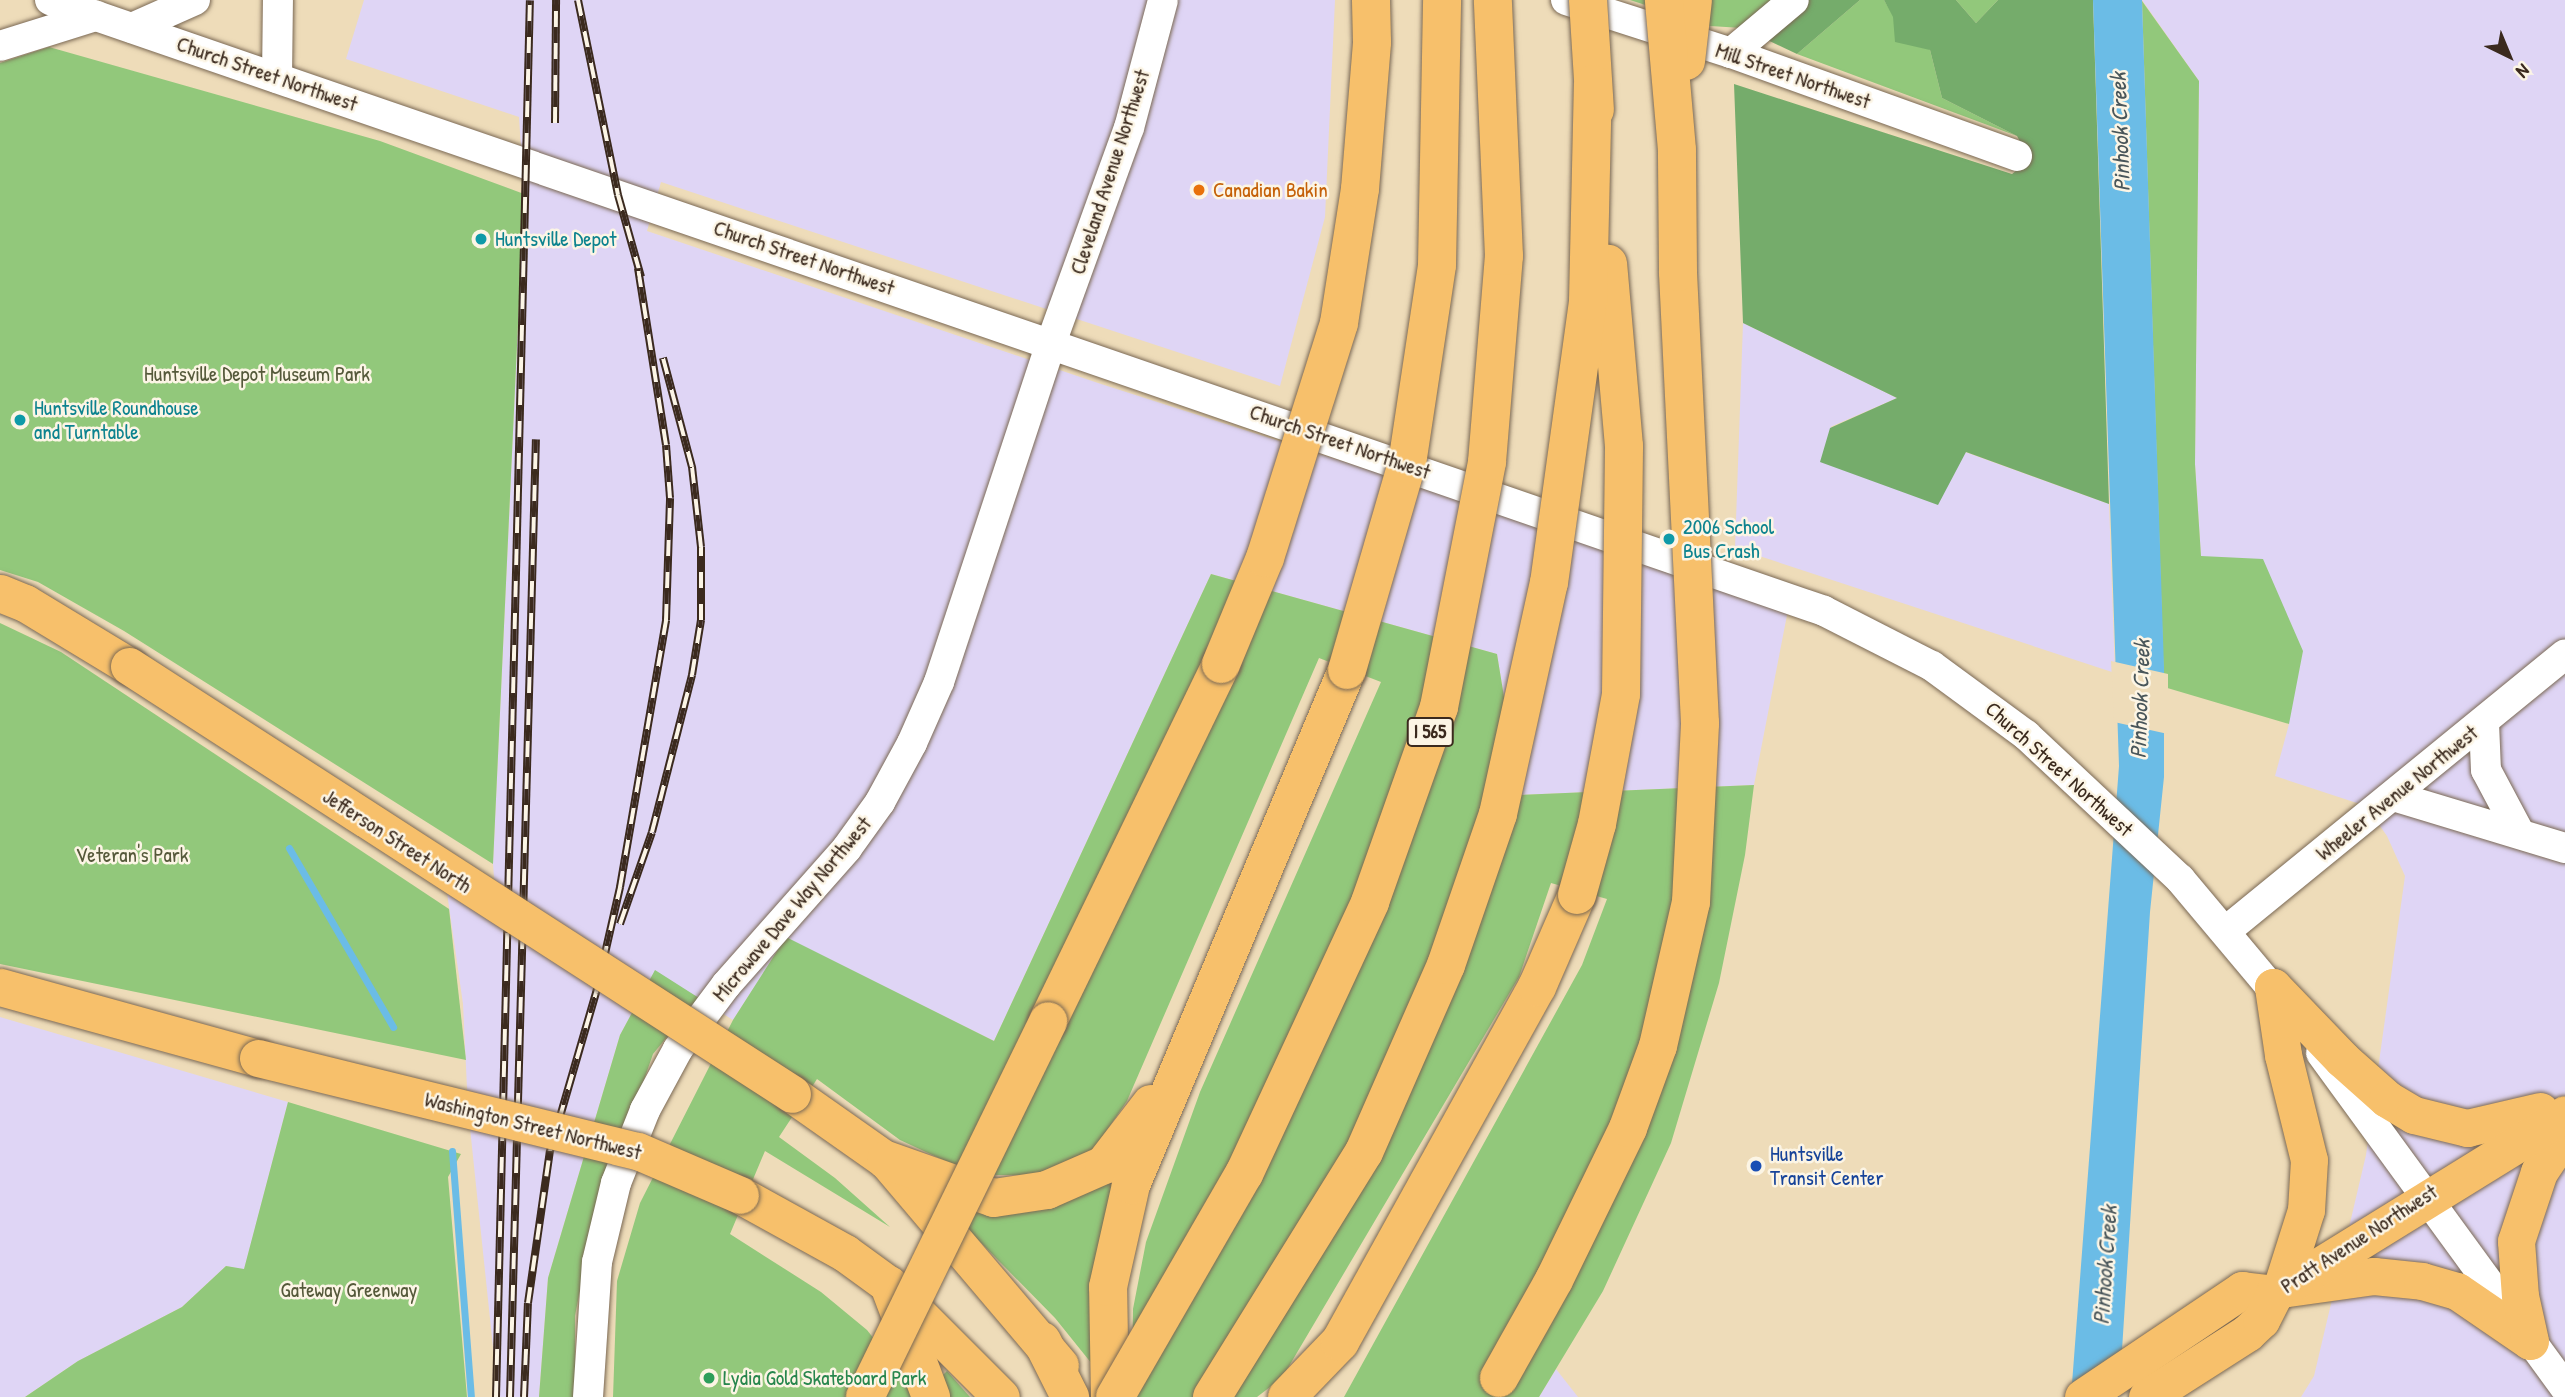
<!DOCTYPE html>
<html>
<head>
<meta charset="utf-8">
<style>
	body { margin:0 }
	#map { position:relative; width:2565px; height:1397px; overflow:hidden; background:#eedcb9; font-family:"Patrick Hand",sans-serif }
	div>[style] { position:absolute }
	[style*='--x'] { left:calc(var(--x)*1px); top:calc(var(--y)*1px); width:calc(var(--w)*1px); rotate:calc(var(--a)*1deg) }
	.built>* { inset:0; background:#dfd5f5 }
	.green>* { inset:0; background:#92c87b }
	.forest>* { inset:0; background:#75ac6b }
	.water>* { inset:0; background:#6bbce6 }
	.pier>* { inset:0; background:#eedcb9 }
	.stream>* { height:7px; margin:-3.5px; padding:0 3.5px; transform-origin:3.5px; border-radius:3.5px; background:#6bbce6 }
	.roads { filter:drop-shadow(0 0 2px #7a6854) drop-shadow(0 0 2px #7a6854) }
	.minor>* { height:30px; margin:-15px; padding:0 15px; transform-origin:15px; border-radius:15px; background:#fff }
	.major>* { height:37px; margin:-18.5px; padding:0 18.5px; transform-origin:18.5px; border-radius:18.5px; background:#f7c06b }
	.highway>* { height:38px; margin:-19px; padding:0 19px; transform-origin:19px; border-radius:19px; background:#f7c06b }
	.rail>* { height:8px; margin-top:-4px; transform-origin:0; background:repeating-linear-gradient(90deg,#fcf5e5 0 16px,#3b2a1e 0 32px); box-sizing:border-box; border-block:2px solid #3b2a1e }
	.bridges { filter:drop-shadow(0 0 2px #7a6854) drop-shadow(0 0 2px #7a6854) }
	.major-bridge>* { height:37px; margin:-18.5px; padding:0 18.5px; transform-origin:18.5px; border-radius:18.5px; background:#f7c06b }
	.highway-bridge>* { height:38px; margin:-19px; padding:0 19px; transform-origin:19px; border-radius:19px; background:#f7c06b }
	.dots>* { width:19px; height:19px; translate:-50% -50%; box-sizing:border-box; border:4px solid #fcf5e5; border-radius:50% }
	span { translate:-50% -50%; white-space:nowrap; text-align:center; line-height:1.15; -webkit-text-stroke:5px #fcf5e5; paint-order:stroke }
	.shield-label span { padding:2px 5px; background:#fcf5e5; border:2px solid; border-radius:5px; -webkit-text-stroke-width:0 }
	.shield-label { font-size:19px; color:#3b2a1e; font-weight:700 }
	.street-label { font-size:21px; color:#3b2a1e }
	.food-label { font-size:21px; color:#c56008 }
	.left { translate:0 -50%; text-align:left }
	.culture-label { font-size:21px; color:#0d838f }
	.park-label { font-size:21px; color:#55593a }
	.transit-label { font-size:21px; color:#164399 }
	.leisure-label { font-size:21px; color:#27864d }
	.water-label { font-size:23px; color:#49565a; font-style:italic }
	.north { position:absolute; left:2474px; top:21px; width:70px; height:70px; -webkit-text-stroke:5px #fcf5e5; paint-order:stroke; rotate:137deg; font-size:19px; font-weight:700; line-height:28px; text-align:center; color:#3b2a1e }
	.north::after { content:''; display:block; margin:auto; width:24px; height:32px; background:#3b2a1e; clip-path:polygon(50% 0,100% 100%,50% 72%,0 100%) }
</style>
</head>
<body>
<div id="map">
	<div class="built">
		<div style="clip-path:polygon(364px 0,1335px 0,1325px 217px,1280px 386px,661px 182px,647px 231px,1098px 383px,1747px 591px,1788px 610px,1754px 785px,1520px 795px,1497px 654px,1211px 574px,994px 1041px,786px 938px,733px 1020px,655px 971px,620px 1035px,548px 1278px,539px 1397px,492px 1397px,496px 1376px,468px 1109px,463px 1004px,444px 872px,496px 905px,493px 864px,524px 195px,519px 117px,346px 59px)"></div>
		<div style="clip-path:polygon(2565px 0,2565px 1397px,2301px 1397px,2314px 1376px,2366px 1155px,2405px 876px,2387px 836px,2366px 806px,2275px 776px,2289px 724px,2201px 556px,2195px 464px,2199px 81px,2142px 0)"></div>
		<div style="clip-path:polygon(1743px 323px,1897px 398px,1830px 427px,1965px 452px,2109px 504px,2115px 673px,1735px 548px)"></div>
		<div style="clip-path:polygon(0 1017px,288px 1102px,244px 1270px,226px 1266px,182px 1307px,78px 1361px,25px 1397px,0 1397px)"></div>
		<div style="clip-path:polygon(1556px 1369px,1578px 1397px,1539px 1397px)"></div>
	</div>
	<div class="green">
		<div style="clip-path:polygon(1630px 0,1775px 0,1742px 28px,1710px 26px)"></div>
		<div style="clip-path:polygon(1860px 0,1884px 0,1894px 17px,1930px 50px,1942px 98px,2017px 136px,1797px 54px)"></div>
		<div style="clip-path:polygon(1956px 0,1998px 0,1976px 23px)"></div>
		<div style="clip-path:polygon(2142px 1px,2199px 81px,2195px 464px,2201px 556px,2263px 559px,2303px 651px,2289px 724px,2164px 687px)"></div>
		<div style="clip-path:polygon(49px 47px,380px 141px,524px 194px,493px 864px,124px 631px,38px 582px,0 570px,0 63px)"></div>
		<div style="clip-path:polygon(1211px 574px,1497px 654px,1520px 795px,1754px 785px,1745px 855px,1719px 983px,1671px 1143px,1603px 1291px,1539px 1397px,1344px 1397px,1582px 965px,1607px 899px,1551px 883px,1519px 977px,1282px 1378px,1257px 1397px,1132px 1397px,1133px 1309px,1146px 1242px,1200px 1092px,1381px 682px,1319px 658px,1127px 1101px,1094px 1149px,1044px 1175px,995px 1175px,954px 1165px,900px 1140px,817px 1079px,779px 1137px,835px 1178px,890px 1227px,765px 1151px,730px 1234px,821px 1292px,867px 1330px,907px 1381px,911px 1397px,613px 1397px,617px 1281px,640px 1203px,733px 1020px,786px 937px,994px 1041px)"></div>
		<div style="clip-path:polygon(0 623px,61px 652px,449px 909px,466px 1060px,0 964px)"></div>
		<div style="clip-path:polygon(655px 970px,699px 998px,653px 1054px,591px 1232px,575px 1316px,575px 1397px,539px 1397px,548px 1278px,620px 1035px)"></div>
		<div style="clip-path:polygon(288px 1102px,461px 1154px,448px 1177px,467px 1397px,25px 1397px,78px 1361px,182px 1307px,226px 1266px,244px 1269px)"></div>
		<div style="clip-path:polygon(1118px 1178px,1092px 1364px,1055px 1318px,935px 1196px)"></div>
		<div style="clip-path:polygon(947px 1371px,970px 1397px,947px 1397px,941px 1377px)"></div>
	</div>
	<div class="forest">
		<div style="clip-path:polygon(1775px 0,1860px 0,1797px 54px,1742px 28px)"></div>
		<div style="clip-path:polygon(1884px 0,1956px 0,1976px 23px,1998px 0,2093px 0,2109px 504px,1966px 452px,1938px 505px,1820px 462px,1830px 428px,1897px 398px,1743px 323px,1734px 84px,2012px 174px,2030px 160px,2017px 136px,1942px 98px,1930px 50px,1895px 42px,1893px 17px)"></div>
	</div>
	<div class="water">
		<div style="clip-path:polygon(2093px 0,2142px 0,2164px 668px,2164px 777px,2150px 912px,2119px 1397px,2071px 1397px,2119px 766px)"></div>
	</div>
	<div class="pier">
		<div style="clip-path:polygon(2111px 661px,2168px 674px,2168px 734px,2114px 722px)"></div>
	</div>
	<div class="stream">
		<div style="--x:289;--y:848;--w:207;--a:59.8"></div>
		<div style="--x:452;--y:1151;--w:247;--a:85.6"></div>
	</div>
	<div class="roads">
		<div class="minor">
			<div style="--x:50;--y:0;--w:1876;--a:19"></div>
			<div style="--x:1824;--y:611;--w:121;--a:27"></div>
			<div style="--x:1932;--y:666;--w:117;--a:36.3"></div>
			<div style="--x:2026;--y:735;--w:211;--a:43.1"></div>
			<div style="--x:2180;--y:879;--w:163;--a:50"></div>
			<div style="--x:1566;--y:0;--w:173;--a:17.8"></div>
			<div style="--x:1731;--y:53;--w:304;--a:19.8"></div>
			<div style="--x:132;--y:28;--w:69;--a:-24"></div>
			<div style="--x:0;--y:46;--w:101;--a:-17.4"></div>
			<div style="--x:1731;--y:53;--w:82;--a:-40.1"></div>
			<div style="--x:277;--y:78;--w:78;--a:-89.3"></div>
			<div style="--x:2484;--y:723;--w:47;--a:87.6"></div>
			<div style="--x:2486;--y:770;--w:72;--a:62"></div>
			<div style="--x:2393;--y:796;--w:180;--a:16.8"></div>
			<div style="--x:2227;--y:930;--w:436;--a:-39.2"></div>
			<div style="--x:2321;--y:1053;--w:414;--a:53.9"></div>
			<div style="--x:588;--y:1397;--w:135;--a:-86.2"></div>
			<div style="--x:597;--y:1262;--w:81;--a:-76.5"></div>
			<div style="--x:616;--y:1183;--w:79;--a:-68.3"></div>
			<div style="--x:645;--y:1110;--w:69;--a:-61.6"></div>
			<div style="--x:678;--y:1049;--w:80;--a:-53.1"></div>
			<div style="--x:726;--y:985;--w:183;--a:-48.5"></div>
			<div style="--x:847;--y:848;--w:57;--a:-54.3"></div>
			<div style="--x:880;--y:802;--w:67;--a:-61.5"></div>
			<div style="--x:912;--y:743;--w:67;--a:-66.1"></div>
			<div style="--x:939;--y:682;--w:357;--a:-71.7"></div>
			<div style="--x:1051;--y:343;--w:229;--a:-70.1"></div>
			<div style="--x:1129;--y:128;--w:132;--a:-75.1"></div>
		</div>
		<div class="major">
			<div style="--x:0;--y:593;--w:27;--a:22"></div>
			<div style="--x:25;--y:603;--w:122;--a:31.2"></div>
			<div style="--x:0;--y:987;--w:268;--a:15.4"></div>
			<div style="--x:2273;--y:987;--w:69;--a:81.6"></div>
			<div style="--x:2283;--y:1055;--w:108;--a:76.1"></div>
			<div style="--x:2309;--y:1160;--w:50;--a:93.4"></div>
			<div style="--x:2306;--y:1210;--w:83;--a:107.6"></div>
			<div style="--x:2281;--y:1289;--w:94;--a:-8"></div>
			<div style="--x:2374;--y:1276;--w:48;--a:5.9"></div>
			<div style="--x:2422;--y:1281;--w:36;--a:16"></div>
			<div style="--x:2457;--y:1291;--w:88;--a:34.4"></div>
			<div style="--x:2273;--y:987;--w:100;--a:46.2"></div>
			<div style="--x:2342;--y:1059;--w:60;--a:41.6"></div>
			<div style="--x:2387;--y:1099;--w:31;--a:31"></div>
			<div style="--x:2414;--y:1115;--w:55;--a:13.8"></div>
			<div style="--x:2467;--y:1128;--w:75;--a:-13.1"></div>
			<div style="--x:792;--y:1094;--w:115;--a:35.1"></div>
			<div style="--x:886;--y:1160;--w:269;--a:49.7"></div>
			<div style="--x:740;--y:1195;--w:120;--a:28.9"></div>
			<div style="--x:845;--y:1253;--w:54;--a:36"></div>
			<div style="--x:889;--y:1285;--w:158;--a:45"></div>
			<div style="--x:2530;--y:1341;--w:46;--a:-102.5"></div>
			<div style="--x:2520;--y:1296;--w:55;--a:-94.2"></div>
			<div style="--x:2516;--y:1241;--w:73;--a:-71.6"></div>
			<div style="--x:2539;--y:1172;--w:47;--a:-56.3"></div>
			<div style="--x:2083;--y:1397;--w:192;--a:-33.9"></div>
			<div style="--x:2242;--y:1290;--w:32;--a:7"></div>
			<div style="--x:2274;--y:1294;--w:342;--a:-31.7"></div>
			<div style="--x:2147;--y:1397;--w:119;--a:-32.6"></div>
			<div style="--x:2247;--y:1333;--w:19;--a:-43"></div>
			<div style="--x:2261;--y:1320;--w:29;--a:-63"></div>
		</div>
		<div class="highway">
			<div style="--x:1048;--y:1021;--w:397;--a:-64.1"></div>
			<div style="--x:886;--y:1160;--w:114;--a:19.4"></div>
			<div style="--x:994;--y:1198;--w:54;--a:-8.6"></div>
			<div style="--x:1047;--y:1190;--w:62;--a:-23.7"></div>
			<div style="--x:1104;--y:1165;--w:77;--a:-52.4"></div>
			<div style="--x:889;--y:1285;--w:120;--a:69.4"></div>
			<div style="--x:1042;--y:1341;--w:63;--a:63.4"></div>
			<div style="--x:1110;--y:1397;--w:110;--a:-91"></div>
			<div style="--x:1108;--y:1287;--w:105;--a:-77.3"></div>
			<div style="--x:1131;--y:1185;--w:558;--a:-67.25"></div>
			<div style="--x:1287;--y:1397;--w:76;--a:-46.1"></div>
			<div style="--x:1340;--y:1342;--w:406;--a:-61"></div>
			<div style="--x:1537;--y:987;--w:100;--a:-66.5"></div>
		</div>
	</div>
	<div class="rail">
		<div style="--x:578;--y:0;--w:199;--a:78.4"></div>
		<div style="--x:618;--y:195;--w:85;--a:74.3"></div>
		<div style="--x:555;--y:123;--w:123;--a:-89.5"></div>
		<div style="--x:620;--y:924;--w:97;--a:-70.8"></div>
		<div style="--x:652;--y:832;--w:162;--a:-75.7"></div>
		<div style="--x:692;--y:675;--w:56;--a:-80.7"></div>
		<div style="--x:701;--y:620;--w:73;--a:-90"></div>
		<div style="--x:701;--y:547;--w:81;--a:-96.4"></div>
		<div style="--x:692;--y:467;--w:113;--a:-104.9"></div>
		<div style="--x:496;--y:1397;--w:1397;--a:-88.61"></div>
		<div style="--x:510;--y:1397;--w:958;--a:-88.45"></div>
		<div style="--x:524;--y:1397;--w:94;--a:-87.6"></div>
		<div style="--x:528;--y:1303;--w:154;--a:-81.8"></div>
		<div style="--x:550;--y:1151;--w:165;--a:-73.8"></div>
		<div style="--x:596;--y:993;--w:109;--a:-77.2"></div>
		<div style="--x:620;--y:887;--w:271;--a:-80.2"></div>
		<div style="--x:666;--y:620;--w:122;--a:-88.1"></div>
		<div style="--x:670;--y:498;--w:53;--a:-94.3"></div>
		<div style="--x:666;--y:445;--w:179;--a:-99"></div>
	</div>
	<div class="bridges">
		<div class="major-bridge">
			<div style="--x:129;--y:666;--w:789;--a:32.84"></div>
			<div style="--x:258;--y:1058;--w:391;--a:13.8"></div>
			<div style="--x:638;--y:1151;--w:111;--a:23.3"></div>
		</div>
		<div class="highway-bridge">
			<div style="--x:1588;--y:0;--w:110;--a:86.4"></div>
			<div style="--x:1686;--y:61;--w:61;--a:-83.5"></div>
			<div style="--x:1221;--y:664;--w:115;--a:-67.5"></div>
			<div style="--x:1265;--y:558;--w:246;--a:-72.5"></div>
			<div style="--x:1339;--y:323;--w:136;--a:-81.1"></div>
			<div style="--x:1360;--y:189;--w:147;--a:-85.3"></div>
			<div style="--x:1372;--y:42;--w:42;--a:-91.4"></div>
			<div style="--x:1347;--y:670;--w:215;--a:-73.8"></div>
			<div style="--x:1407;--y:464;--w:201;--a:-81.4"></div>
			<div style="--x:1437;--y:265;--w:265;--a:-88.9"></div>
			<div style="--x:1577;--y:895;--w:74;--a:-74.3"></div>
			<div style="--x:1597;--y:824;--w:132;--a:-79.5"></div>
			<div style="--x:1621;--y:694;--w:248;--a:-89.3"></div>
			<div style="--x:1624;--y:446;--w:183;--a:-95"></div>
			<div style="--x:1499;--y:1378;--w:112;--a:-60.7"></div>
			<div style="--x:1554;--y:1280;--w:169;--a:-64"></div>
			<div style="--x:1628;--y:1128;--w:87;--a:-69.9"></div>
			<div style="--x:1658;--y:1046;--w:148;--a:-77.1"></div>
			<div style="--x:1691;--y:902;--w:179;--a:-87.1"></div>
			<div style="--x:1700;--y:723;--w:452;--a:-92.8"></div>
			<div style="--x:1678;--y:272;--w:122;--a:-90.5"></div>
			<div style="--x:1677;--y:150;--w:151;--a:-95"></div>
			<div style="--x:865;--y:1397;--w:418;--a:-64"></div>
			<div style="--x:1115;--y:1397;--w:258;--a:-60"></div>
			<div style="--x:1244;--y:1174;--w:300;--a:-65.1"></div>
			<div style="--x:1370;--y:902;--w:207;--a:-70.5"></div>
			<div style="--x:1439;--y:707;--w:250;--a:-78.9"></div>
			<div style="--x:1487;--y:462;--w:207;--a:-85.3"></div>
			<div style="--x:1504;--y:256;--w:256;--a:-92.5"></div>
			<div style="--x:1212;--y:1397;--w:288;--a:-58.2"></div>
			<div style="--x:1364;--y:1152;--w:204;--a:-66.3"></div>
			<div style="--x:1446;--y:965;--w:160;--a:-71"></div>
			<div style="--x:1498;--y:814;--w:237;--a:-77.6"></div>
			<div style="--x:1549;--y:583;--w:285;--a:-82.1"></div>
			<div style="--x:1588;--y:301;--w:217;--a:-88.7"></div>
		</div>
	</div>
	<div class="dots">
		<div style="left:1199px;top:190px;background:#e8710a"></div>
		<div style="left:481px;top:239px;background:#0f9aa8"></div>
		<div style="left:20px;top:420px;background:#0f9aa8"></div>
		<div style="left:1669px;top:539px;background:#0f9aa8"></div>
		<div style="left:1756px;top:1166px;background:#1a4fb4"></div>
		<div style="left:709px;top:1378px;background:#2e9e5b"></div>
	</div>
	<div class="shield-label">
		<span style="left:1430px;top:732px">I 565</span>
	</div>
	<div class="street-label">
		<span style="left:267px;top:74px;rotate:19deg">Church Street Northwest</span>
		<span style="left:1793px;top:76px;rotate:19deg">Mill Street Northwest</span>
		<span style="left:1110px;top:172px;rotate:-72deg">Cleveland Avenue Northwest</span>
		<span style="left:804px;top:258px;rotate:19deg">Church Street Northwest</span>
		<span style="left:1340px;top:442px;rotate:19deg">Church Street Northwest</span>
		<span style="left:2059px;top:769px;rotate:42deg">Church Street Northwest</span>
		<span style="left:2397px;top:793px;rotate:-39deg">Wheeler Avenue Northwest</span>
		<span style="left:397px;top:841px;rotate:33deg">Jefferson Street North</span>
		<span style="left:792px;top:909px;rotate:-50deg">Microwave Dave Way Northwest</span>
		<span style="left:533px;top:1126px;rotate:14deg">Washington Street Northwest</span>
		<span style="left:2359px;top:1239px;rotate:-33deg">Pratt Avenue Northwest</span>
	</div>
	<div class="food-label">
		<span class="left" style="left:1213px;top:190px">Canadian Bakin</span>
	</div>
	<div class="culture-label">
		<span class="left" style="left:495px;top:239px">Huntsville Depot</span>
		<span class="left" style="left:34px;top:420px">Huntsville Roundhouse<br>and Turntable</span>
		<span class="left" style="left:1683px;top:539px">2006 School<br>Bus Crash</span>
	</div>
	<div class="park-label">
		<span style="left:257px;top:374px">Huntsville Depot Museum Park</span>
		<span style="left:132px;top:855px">Veteran's Park</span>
		<span style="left:349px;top:1290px">Gateway Greenway</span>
	</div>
	<div class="transit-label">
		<span class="left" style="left:1770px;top:1166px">Huntsville<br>Transit Center</span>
	</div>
	<div class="leisure-label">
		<span class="left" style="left:723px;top:1378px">Lydia Gold Skateboard Park</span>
	</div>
	<div class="water-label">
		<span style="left:2120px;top:132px;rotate:-92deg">Pinhook Creek</span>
		<span style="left:2140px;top:699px;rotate:-88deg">Pinhook Creek</span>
		<span style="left:2105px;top:1265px;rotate:-86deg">Pinhook Creek</span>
	</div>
	<div class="north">N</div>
</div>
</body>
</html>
